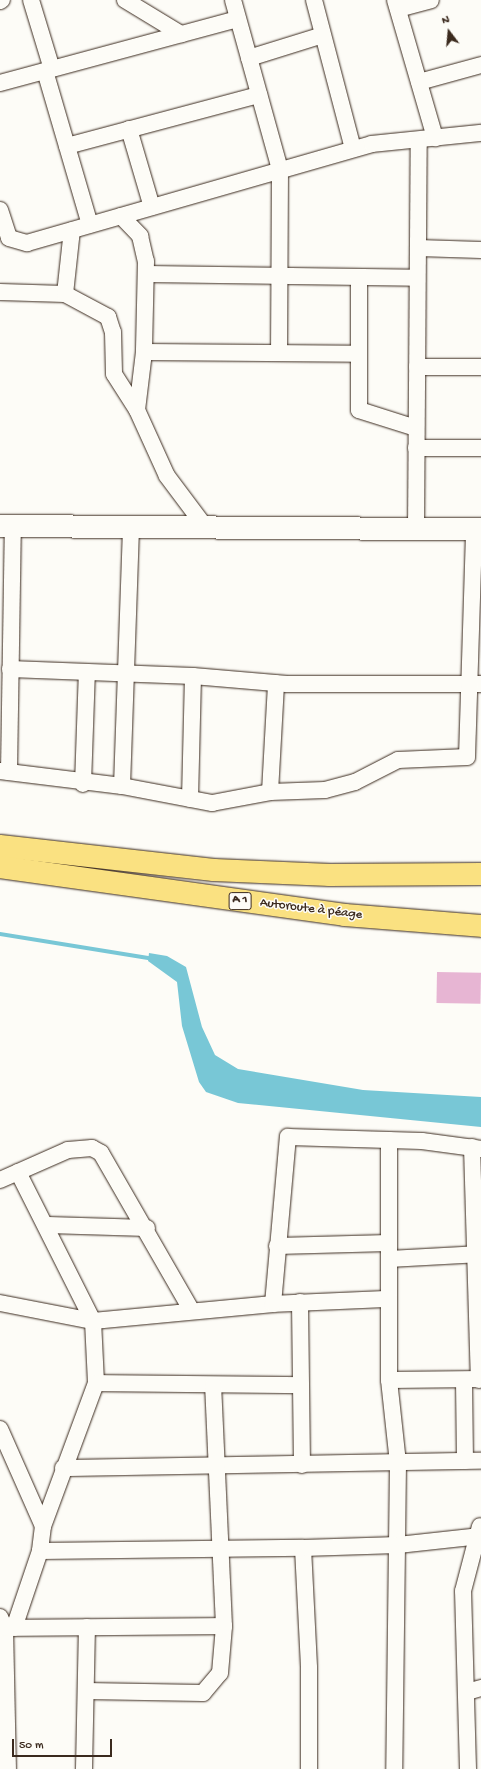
<!DOCTYPE html>
<html>
<head>
<meta charset="utf-8">
<style>
	body { margin:0 }
	#map { position:relative; width:481px; height:1769px; overflow:hidden; background:#fdfcf7; font-family:"Gochi Hand",sans-serif }
	div>[style] { position:absolute }
	[style*='--x'] { left:calc(var(--x)*1px); top:calc(var(--y)*1px); width:calc(var(--w)*1px); rotate:calc(var(--a)*1deg) }
	.water>* { inset:0; background:#78c7d6 }
	.stream>* { height:4px; margin:-2px; padding:0 2px; transform-origin:2px; border-radius:2px; background:#78c7d6 }
	.building>* { inset:0; background:#e7b5d3; transform-origin:0 0 }
	.roads { filter:drop-shadow(0 0 1px #3b2a1e) drop-shadow(0 0 1px #3b2a1e) }
	.street>* { height:16px; margin:-8px; padding:0 8px; transform-origin:8px; border-radius:8px; background:#fdfcf7 }
	.secondary>* { height:22px; margin:-11px; padding:0 11px; transform-origin:11px; border-radius:11px; background:#fdfcf7 }
	.highway>* { height:22px; margin:-11px; padding:0 11px; transform-origin:11px; border-radius:11px; background:#fae181 }
	span { translate:-50% -50%; white-space:nowrap; text-align:center; line-height:1.15; -webkit-text-stroke:3px #fdfcf7; paint-order:stroke }
	.shield-label span { padding:1px 3px; background:#fdfcf7; border:1px solid; border-radius:3px; -webkit-text-stroke-width:0 }
	.shield-label { font-size:12px; color:#3b2a1e; font-weight:700 }
	.street-label { font-size:13px; color:#3b2a1e }
	.north { position:absolute; left:429px; top:12px; width:40px; height:40px; -webkit-text-stroke:3px #fdfcf7; paint-order:stroke; rotate:344deg; font-size:11px; font-weight:700; line-height:16px; text-align:center; color:#3b2a1e }
	.north::after { content:''; display:block; margin:auto; width:14px; height:18px; background:#3b2a1e; clip-path:polygon(50% 0,100% 100%,50% 72%,0 100%) }
	.scale { position:absolute; left:12px; top:1739px; width:100px; height:18px; box-sizing:border-box; border:2px solid #3b2a1e; border-top:0; padding-left:5px; font-size:12px; line-height:14px; white-space:nowrap; color:#3b2a1e; -webkit-text-stroke:3px #fdfcf7; paint-order:stroke }
</style>
</head>
<body>
<div id="map">
	<div class="water">
		<div style="clip-path:polygon(149px 953px,167px 956px,186px 967px,202px 1027px,215px 1055px,238px 1069px,363px 1090px,481px 1097px,481px 1127px,238px 1103px,206px 1092px,199px 1082px,182px 1026px,177px 982px,148px 961px)"></div>
	</div>
	<div class="stream">
		<div style="--x:0;--y:934;--w:150;--a:9.2"></div>
	</div>
	<div class="building">
		<div style="left:437px;top:972px;width:44px;height:31px;rotate:1deg"></div>
	</div>
	<div class="roads">
		<div class="street">
			<div style="--x:31;--y:0;--w:72;--a:73.1"></div>
			<div style="--x:125;--y:0;--w:66;--a:31.3"></div>
			<div style="--x:233;--y:0;--w:175;--a:74.5"></div>
			<div style="--x:280;--y:169;--w:183;--a:90.3"></div>
			<div style="--x:314;--y:0;--w:154;--a:75.3"></div>
			<div style="--x:395;--y:0;--w:144;--a:73.8"></div>
			<div style="--x:0;--y:1;--w:2;--a:-27"></div>
			<div style="--x:398;--y:9;--w:34;--a:-15"></div>
			<div style="--x:249;--y:58;--w:77;--a:-17.3"></div>
			<div style="--x:45;--y:71;--w:160;--a:73.7"></div>
			<div style="--x:419;--y:82;--w:64;--a:-15.3"></div>
			<div style="--x:0;--y:83;--w:246;--a:-15.1"></div>
			<div style="--x:129;--y:129;--w:81;--a:73.6"></div>
			<div style="--x:67;--y:146;--w:199;--a:-14.9"></div>
			<div style="--x:0;--y:210;--w:29;--a:72"></div>
			<div style="--x:9;--y:238;--w:19;--a:16"></div>
			<div style="--x:27;--y:243;--w:359;--a:-16"></div>
			<div style="--x:372;--y:144;--w:110;--a:-5.8"></div>
			<div style="--x:121;--y:216;--w:28;--a:46"></div>
			<div style="--x:140;--y:236;--w:26;--a:77"></div>
			<div style="--x:146;--y:261;--w:91;--a:91.3"></div>
			<div style="--x:144;--y:352;--w:58;--a:96.9"></div>
			<div style="--x:418;--y:248;--w:63;--a:1.8"></div>
			<div style="--x:147;--y:274;--w:270;--a:0.8"></div>
			<div style="--x:359;--y:277;--w:133;--a:90"></div>
			<div style="--x:359;--y:410;--w:60;--a:17.5"></div>
			<div style="--x:0;--y:292;--w:65;--a:1.8"></div>
			<div style="--x:65;--y:294;--w:49;--a:28.1"></div>
			<div style="--x:108;--y:317;--w:16;--a:72"></div>
			<div style="--x:113;--y:332;--w:42;--a:88.6"></div>
			<div style="--x:114;--y:374;--w:43;--a:57.4"></div>
			<div style="--x:137;--y:410;--w:72;--a:65.6"></div>
			<div style="--x:167;--y:476;--w:65;--a:53.1"></div>
			<div style="--x:65;--y:294;--w:64;--a:-83.8"></div>
			<div style="--x:144;--y:352;--w:214;--a:0.5"></div>
			<div style="--x:417;--y:367;--w:64;--a:0"></div>
			<div style="--x:416;--y:448;--w:65;--a:0"></div>
			<div style="--x:416;--y:529;--w:389;--a:-89.6"></div>
			<div style="--x:10;--y:669;--w:183;--a:2.2"></div>
			<div style="--x:193;--y:676;--w:94;--a:4.9"></div>
			<div style="--x:287;--y:684;--w:194;--a:0"></div>
			<div style="--x:0;--y:771;--w:123;--a:7"></div>
			<div style="--x:122;--y:786;--w:92;--a:10.7"></div>
			<div style="--x:212;--y:803;--w:59;--a:-10.7"></div>
			<div style="--x:270;--y:792;--w:55;--a:-2.1"></div>
			<div style="--x:325;--y:790;--w:31;--a:-15"></div>
			<div style="--x:355;--y:782;--w:48;--a:-27.1"></div>
			<div style="--x:398;--y:760;--w:69;--a:-2.5"></div>
			<div style="--x:467;--y:757;--w:228;--a:-88.2"></div>
			<div style="--x:9;--y:772;--w:246;--a:-89.1"></div>
			<div style="--x:83;--y:784;--w:112;--a:-88"></div>
			<div style="--x:122;--y:786;--w:259;--a:-88"></div>
			<div style="--x:270;--y:792;--w:109;--a:-86.8"></div>
			<div style="--x:190;--y:799;--w:123;--a:-88.6"></div>
			<div style="--x:389;--y:1140;--w:240;--a:90"></div>
			<div style="--x:389;--y:1380;--w:83;--a:83.8"></div>
			<div style="--x:398;--y:1463;--w:306;--a:90.7"></div>
			<div style="--x:472;--y:1147;--w:233;--a:88.3"></div>
			<div style="--x:18;--y:1172;--w:167;--a:63.3"></div>
			<div style="--x:93;--y:1321;--w:62;--a:87.2"></div>
			<div style="--x:96;--y:1383;--w:153;--a:110.3"></div>
			<div style="--x:0;--y:1180;--w:74;--a:-23.8"></div>
			<div style="--x:68;--y:1150;--w:24;--a:-5"></div>
			<div style="--x:92;--y:1148;--w:10;--a:29"></div>
			<div style="--x:101;--y:1153;--w:182;--a:60.1"></div>
			<div style="--x:48;--y:1225;--w:99;--a:1.7"></div>
			<div style="--x:277;--y:1246;--w:112;--a:-1.5"></div>
			<div style="--x:389;--y:1259;--w:92;--a:-3.1"></div>
			<div style="--x:300;--y:1302;--w:163;--a:89.3"></div>
			<div style="--x:0;--y:1303;--w:95;--a:11"></div>
			<div style="--x:93;--y:1321;--w:181;--a:-5.4"></div>
			<div style="--x:273;--y:1304;--w:116;--a:-2.5"></div>
			<div style="--x:273;--y:1304;--w:168;--a:-84.9"></div>
			<div style="--x:288;--y:1137;--w:134;--a:1.7"></div>
			<div style="--x:422;--y:1141;--w:60;--a:7.7"></div>
			<div style="--x:389;--y:1380;--w:92;--a:-0.6"></div>
			<div style="--x:464;--y:1380;--w:81;--a:89.3"></div>
			<div style="--x:96;--y:1383;--w:205;--a:0.6"></div>
			<div style="--x:0;--y:1429;--w:106;--a:66.1"></div>
			<div style="--x:43;--y:1526;--w:25;--a:97"></div>
			<div style="--x:40;--y:1551;--w:81;--a:108.7"></div>
			<div style="--x:63;--y:1468;--w:418;--a:-1"></div>
			<div style="--x:303;--y:1548;--w:120;--a:87.1"></div>
			<div style="--x:309;--y:1668;--w:101;--a:90"></div>
			<div style="--x:40;--y:1551;--w:263;--a:-0.7"></div>
			<div style="--x:303;--y:1548;--w:95;--a:-1.8"></div>
			<div style="--x:398;--y:1545;--w:83;--a:-6.2"></div>
			<div style="--x:0;--y:1617;--w:12;--a:66"></div>
			<div style="--x:5;--y:1628;--w:141;--a:88.8"></div>
			<div style="--x:5;--y:1628;--w:219;--a:-0.5"></div>
			<div style="--x:86;--y:1691;--w:117;--a:1"></div>
			<div style="--x:203;--y:1693;--w:26;--a:-50"></div>
			<div style="--x:220;--y:1673;--w:47;--a:-85.1"></div>
			<div style="--x:224;--y:1626;--w:241;--a:-92.6"></div>
			<div style="--x:467;--y:1692;--w:15;--a:-16"></div>
			<div style="--x:84;--y:1769;--w:142;--a:-88.8"></div>
			<div style="--x:468;--y:1769;--w:178;--a:-91.6"></div>
			<div style="--x:463;--y:1591;--w:67;--a:-75.3"></div>
		</div>
		<div class="secondary">
			<div style="--x:0;--y:526;--w:481;--a:0.4"></div>
		</div>
		<div class="highway">
			<div style="--x:0;--y:846;--w:215;--a:6.4"></div>
			<div style="--x:214;--y:870;--w:116;--a:2.5"></div>
			<div style="--x:330;--y:875;--w:151;--a:-0.4"></div>
			<div style="--x:0;--y:867;--w:348;--a:7.9"></div>
			<div style="--x:345;--y:915;--w:136;--a:4.6"></div>
		</div>
	</div>
	<div class="shield-label">
		<span style="left:240px;top:901px">A 1</span>
	</div>
	<div class="street-label">
		<span style="left:311px;top:910px;rotate:7deg">Autoroute à péage</span>
	</div>
	<div class="north">N</div>
	<div class="scale">50 m</div>
</div>
</body>
</html>
